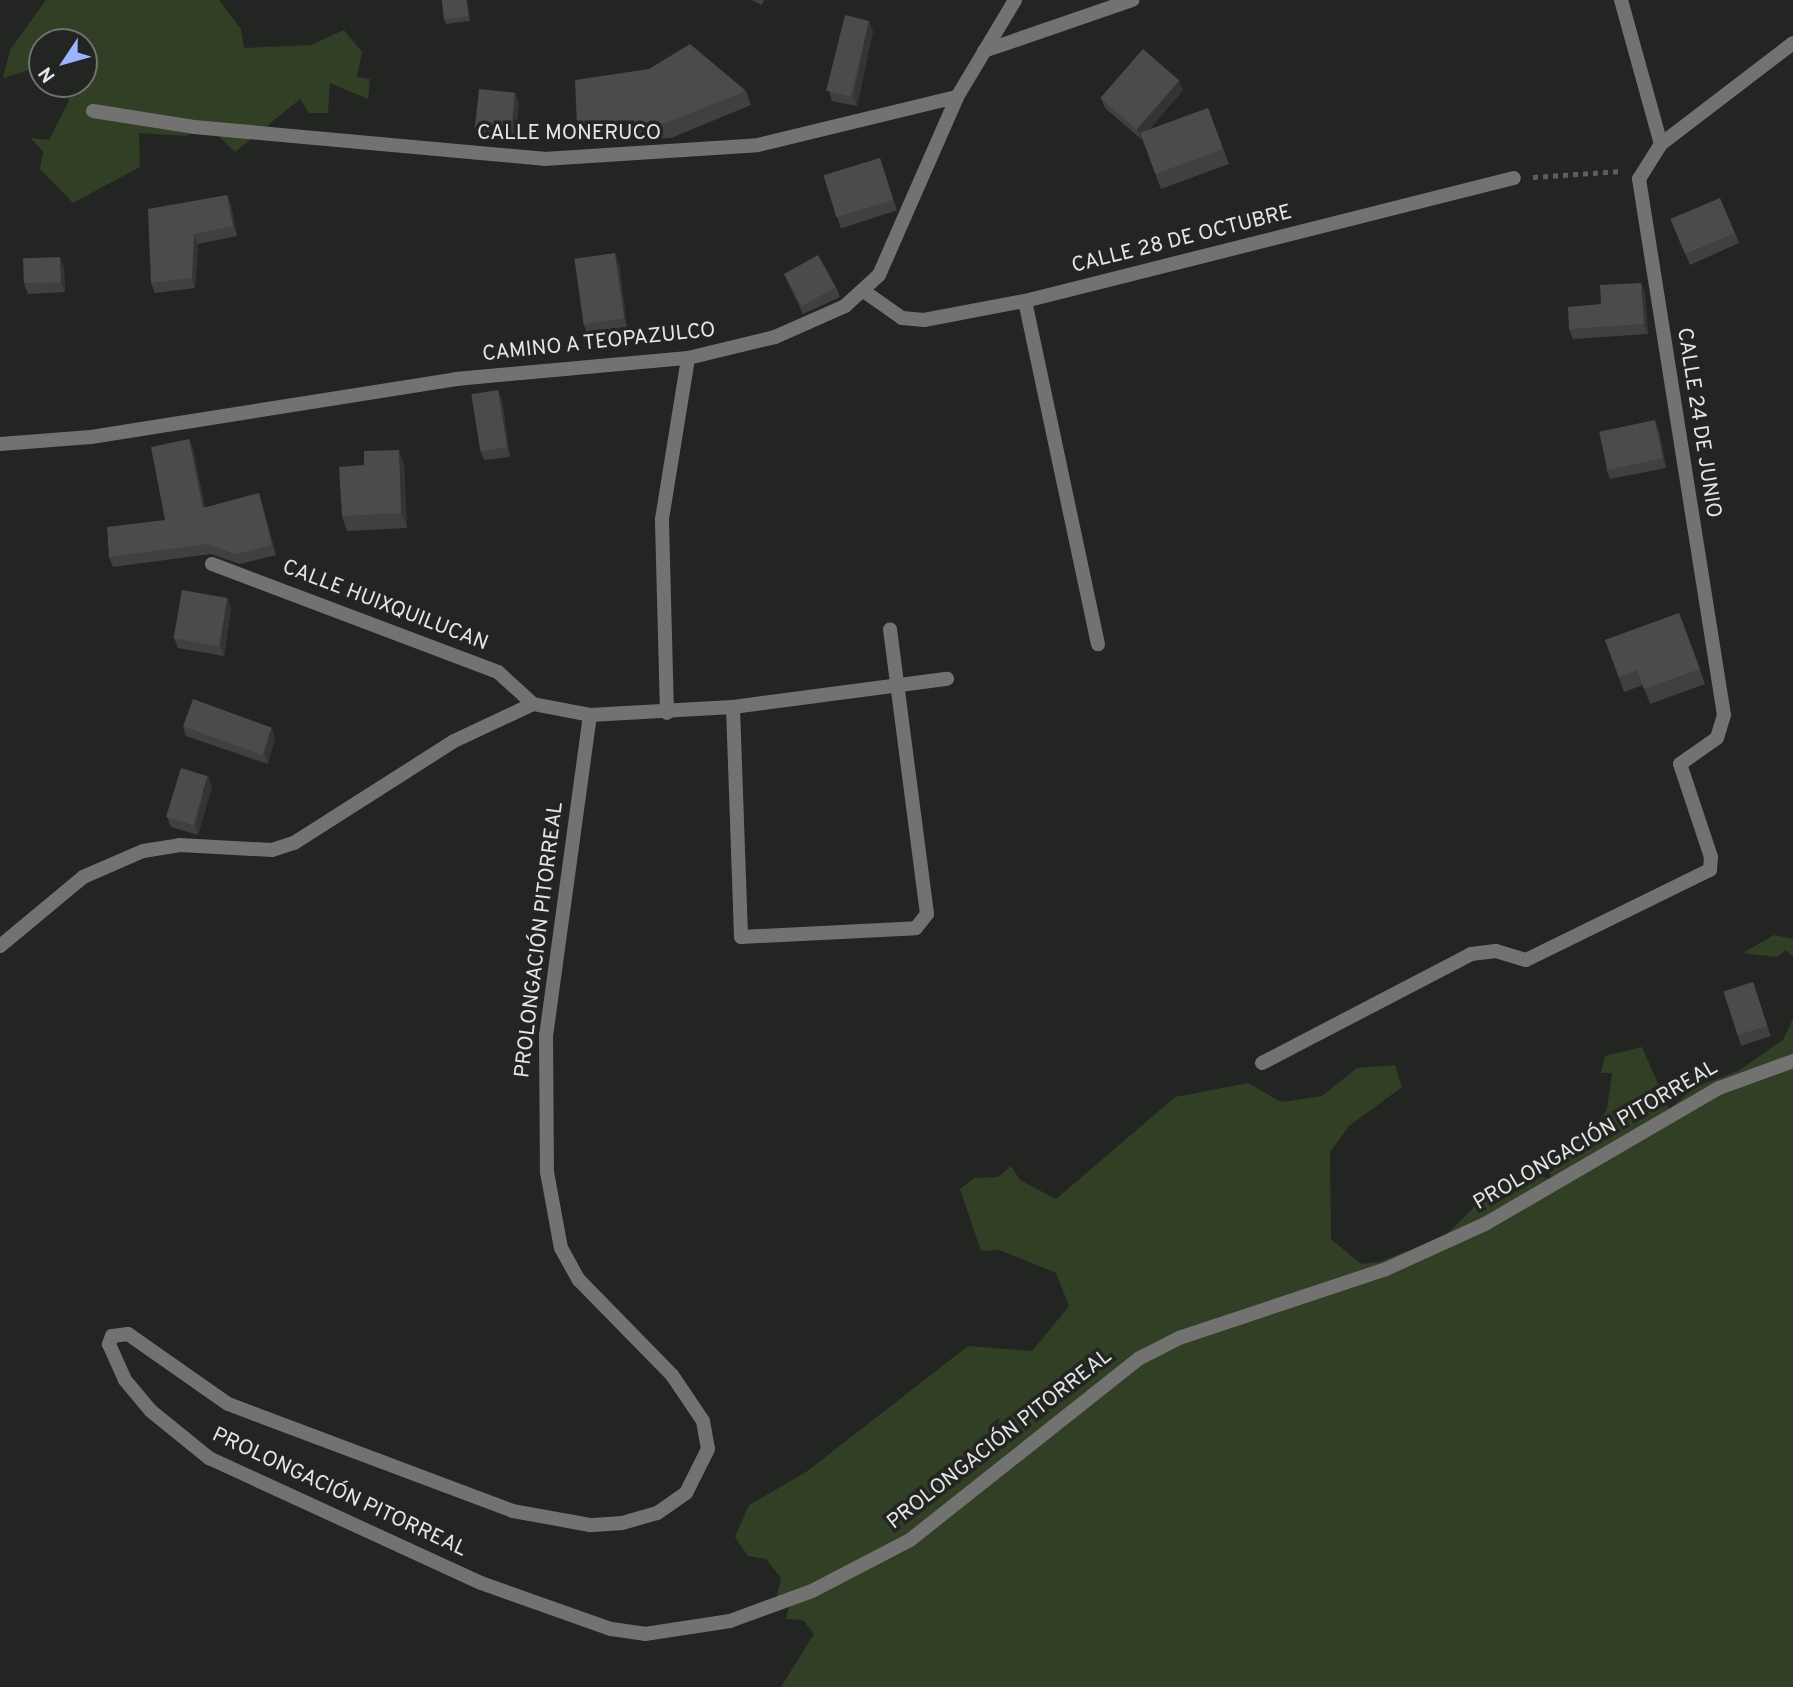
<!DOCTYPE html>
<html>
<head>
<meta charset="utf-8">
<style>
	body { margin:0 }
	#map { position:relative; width:1793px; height:1687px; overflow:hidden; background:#232522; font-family:Overpass,sans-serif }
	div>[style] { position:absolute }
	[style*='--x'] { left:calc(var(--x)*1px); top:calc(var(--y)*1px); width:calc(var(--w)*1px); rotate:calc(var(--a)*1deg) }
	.green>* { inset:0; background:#313f25 }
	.path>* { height:4.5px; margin-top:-2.25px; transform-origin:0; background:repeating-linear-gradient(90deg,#5e5f5d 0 5px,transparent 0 10px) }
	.minor>* { height:14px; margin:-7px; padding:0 7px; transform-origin:7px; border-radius:7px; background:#727371 }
	.wall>* { inset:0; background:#40413f; transform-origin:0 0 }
	.shaded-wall>* { inset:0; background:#343533 }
	.building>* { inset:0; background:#4a4c49; transform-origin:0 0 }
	span { translate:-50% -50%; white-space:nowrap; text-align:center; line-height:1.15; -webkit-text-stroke:7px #232522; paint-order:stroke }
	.street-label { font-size:21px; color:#e4e5e4 }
	.north { position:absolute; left:28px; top:28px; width:70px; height:70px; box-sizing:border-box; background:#232522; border:2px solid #707270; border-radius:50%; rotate:234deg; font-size:19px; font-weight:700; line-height:28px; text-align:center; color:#e4e5e4 }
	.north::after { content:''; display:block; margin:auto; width:24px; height:32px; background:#9bb4fd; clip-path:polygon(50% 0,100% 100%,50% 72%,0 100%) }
</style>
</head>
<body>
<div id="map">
	<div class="green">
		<div style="clip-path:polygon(46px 0,219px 0,241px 29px,244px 48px,311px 45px,344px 30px,362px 52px,357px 77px,370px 79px,368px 99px,330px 83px,328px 113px,309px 113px,300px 99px,235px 152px,209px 126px,186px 136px,139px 133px,140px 167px,73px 203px,40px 169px,43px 152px,31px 138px,49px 140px,69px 101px,64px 84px,84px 84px,84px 42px,42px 42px,42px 66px,3px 78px,10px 50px)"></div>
		<div style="clip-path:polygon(1774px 935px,1793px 939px,1793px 956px,1785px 950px,1777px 957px,1743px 953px)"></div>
		<div style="clip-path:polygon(1793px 1019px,1793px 1687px,781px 1687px,814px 1634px,803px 1620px,786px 1619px,790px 1602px,776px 1600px,781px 1578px,766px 1559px,748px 1556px,735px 1537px,749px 1505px,806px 1472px,968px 1346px,1032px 1351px,1069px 1306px,1056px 1273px,999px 1250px,981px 1251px,960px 1189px,974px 1178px,998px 1177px,1011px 1166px,1020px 1180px,1056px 1199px,1175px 1097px,1248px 1083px,1281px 1102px,1296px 1100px,1322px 1096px,1357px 1068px,1395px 1065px,1402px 1087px,1349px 1126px,1330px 1152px,1331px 1239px,1361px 1264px,1379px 1262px,1444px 1237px,1483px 1198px,1530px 1174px,1551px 1179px,1546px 1159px,1595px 1129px,1607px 1109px,1612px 1073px,1601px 1073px,1605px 1056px,1642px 1047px,1669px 1109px,1695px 1087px,1738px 1071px,1783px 1040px)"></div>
	</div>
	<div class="path">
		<div style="--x:1533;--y:177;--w:89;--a:-3.9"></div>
	</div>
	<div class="minor">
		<div style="--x:1621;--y:0;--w:149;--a:74.5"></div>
		<div style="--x:984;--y:51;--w:157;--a:-19"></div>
		<div style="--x:93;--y:111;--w:102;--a:9"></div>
		<div style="--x:194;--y:127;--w:351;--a:5.2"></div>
		<div style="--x:544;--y:159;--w:214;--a:-3.7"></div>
		<div style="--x:758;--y:145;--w:205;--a:-13.6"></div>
		<div style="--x:865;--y:292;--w:45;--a:35.1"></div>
		<div style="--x:902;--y:318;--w:22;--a:5"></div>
		<div style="--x:924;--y:320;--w:103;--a:-10.7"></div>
		<div style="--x:1025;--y:301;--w:504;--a:-14.12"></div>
		<div style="--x:1025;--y:301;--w:351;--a:78"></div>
		<div style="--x:0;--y:444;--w:91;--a:-4.4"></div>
		<div style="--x:91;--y:437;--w:370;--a:-9"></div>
		<div style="--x:456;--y:379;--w:233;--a:-5.2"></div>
		<div style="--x:688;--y:358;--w:89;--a:-13.6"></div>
		<div style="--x:775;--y:337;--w:77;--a:-23.9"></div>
		<div style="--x:845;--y:306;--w:46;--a:-42.4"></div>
		<div style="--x:879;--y:275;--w:194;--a:-66.3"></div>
		<div style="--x:957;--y:97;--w:113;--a:-59.1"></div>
		<div style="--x:212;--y:564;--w:306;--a:20.7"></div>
		<div style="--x:498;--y:672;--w:47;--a:42.4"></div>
		<div style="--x:733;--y:707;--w:216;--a:-7.5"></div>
		<div style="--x:667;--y:713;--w:194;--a:-91.5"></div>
		<div style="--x:662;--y:519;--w:163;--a:-80.8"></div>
		<div style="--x:590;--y:715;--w:323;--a:97.8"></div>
		<div style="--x:546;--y:1035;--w:137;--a:89.6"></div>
		<div style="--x:547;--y:1172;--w:77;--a:79.6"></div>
		<div style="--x:561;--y:1248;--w:37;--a:61"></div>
		<div style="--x:579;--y:1280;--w:133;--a:45.6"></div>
		<div style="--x:672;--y:1375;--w:55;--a:56"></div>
		<div style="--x:703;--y:1421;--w:28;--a:80"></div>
		<div style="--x:708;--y:1449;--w:49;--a:116.6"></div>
		<div style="--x:686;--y:1493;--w:35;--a:145"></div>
		<div style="--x:657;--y:1513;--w:36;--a:164"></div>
		<div style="--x:622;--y:1523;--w:32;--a:176"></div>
		<div style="--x:590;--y:1525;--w:78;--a:-169.7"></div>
		<div style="--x:513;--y:1511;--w:304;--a:-159.4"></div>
		<div style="--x:228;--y:1404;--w:122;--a:-145"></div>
		<div style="--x:128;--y:1334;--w:16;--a:173"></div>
		<div style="--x:112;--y:1336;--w:9;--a:111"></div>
		<div style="--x:109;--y:1344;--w:39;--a:66"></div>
		<div style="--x:125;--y:1380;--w:40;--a:50"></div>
		<div style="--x:151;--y:1411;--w:75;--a:39"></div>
		<div style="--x:209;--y:1458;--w:299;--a:24.7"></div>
		<div style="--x:481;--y:1583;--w:138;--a:19.5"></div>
		<div style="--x:611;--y:1629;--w:34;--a:8"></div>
		<div style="--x:645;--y:1634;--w:86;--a:-8.7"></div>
		<div style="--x:730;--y:1621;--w:87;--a:-20.1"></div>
		<div style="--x:812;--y:1591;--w:110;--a:-27.5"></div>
		<div style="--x:910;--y:1540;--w:293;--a:-38.4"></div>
		<div style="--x:1140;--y:1358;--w:44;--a:-27.1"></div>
		<div style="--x:1179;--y:1338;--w:218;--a:-18.4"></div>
		<div style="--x:1386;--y:1269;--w:109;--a:-24.4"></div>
		<div style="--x:1485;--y:1224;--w:271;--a:-30.2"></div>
		<div style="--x:1719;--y:1088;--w:79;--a:-20"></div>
		<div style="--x:0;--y:946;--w:108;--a:-39.7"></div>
		<div style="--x:83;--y:877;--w:65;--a:-23.4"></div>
		<div style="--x:143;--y:851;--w:36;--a:-9"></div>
		<div style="--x:179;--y:845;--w:93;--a:3.1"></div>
		<div style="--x:272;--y:850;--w:23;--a:-18"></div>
		<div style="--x:294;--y:843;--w:190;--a:-32.5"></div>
		<div style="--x:454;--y:741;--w:87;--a:-25.1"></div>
		<div style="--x:533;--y:704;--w:58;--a:10.9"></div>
		<div style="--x:590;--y:715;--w:143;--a:-3.2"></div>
		<div style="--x:733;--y:707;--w:230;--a:88"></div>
		<div style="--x:741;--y:937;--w:175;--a:-2.9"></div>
		<div style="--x:916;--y:928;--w:18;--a:-52"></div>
		<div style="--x:927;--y:914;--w:287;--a:-97.4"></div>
		<div style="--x:1262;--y:1063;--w:236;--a:-27.5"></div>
		<div style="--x:1471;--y:954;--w:25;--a:-7"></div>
		<div style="--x:1496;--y:951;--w:31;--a:17"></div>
		<div style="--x:1526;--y:960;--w:205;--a:-26.1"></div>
		<div style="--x:1710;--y:870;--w:13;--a:-86"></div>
		<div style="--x:1711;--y:857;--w:98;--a:-108.4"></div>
		<div style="--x:1680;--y:764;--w:45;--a:-35.1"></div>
		<div style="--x:1717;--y:738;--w:24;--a:-73"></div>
		<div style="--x:1724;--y:715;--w:543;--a:-99.01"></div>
		<div style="--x:1639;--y:179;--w:41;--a:-57.8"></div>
		<div style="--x:1661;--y:144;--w:166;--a:-37.4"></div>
	</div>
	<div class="wall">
		<div style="clip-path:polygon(442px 0,467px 0,470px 21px,446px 24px,444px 19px)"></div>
		<div style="clip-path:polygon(751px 0,764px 0,762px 5px)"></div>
		<div style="clip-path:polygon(873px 31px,857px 106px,832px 101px,829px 91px)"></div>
		<div style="clip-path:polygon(1183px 90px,1149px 130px,1208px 108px,1229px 164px,1161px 189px,1142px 138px,1141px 139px,1105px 108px,1101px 98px)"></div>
		<div style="clip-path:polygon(746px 91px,751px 105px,671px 138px,583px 140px,577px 126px)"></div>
		<div style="clip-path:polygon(515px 93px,519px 103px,515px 140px,478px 136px,474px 126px)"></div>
		<div style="left:880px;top:158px;width:55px;height:59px;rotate:72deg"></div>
		<div style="clip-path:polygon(227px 195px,231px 205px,237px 236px,198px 244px,195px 288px,155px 293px,151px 283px)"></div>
		<div style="clip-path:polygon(1671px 220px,1735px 233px,1739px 243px,1690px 265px)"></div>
		<div style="clip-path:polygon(619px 263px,627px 328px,587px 333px,583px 323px)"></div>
		<div style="clip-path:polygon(64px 267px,65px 292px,28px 294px,24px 284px)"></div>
		<div style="clip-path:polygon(784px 274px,836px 287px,840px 297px,803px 314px)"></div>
		<div style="clip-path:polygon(1641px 283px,1645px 293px,1648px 334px,1573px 339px,1569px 329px,1601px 304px)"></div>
		<div style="clip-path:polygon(498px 390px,502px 400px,510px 457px,484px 460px,480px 450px)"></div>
		<div style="clip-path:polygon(1659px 430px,1666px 468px,1610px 479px,1606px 469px)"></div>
		<div style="clip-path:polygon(189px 439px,193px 449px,205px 508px,259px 493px,276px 555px,240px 564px,211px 554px,113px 567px,109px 557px,165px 520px)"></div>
		<div style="clip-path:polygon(364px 465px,404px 465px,407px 528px,347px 531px,342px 516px)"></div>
		<div style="clip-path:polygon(227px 598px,231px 608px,224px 656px,178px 648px,174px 638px)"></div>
		<div style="clip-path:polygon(1679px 613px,1705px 684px,1650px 704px,1643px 685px,1624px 692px,1605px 640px)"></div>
		<div style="clip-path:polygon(183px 726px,275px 738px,268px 764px,186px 736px)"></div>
		<div style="clip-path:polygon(212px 786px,198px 835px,171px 827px,167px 817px)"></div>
		<div style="left:1753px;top:982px;width:57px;height:31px;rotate:72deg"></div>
	</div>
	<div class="shaded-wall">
		<div style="clip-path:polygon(869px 21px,873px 31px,857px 106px,853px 96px)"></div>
		<div style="clip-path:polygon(1179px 80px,1183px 90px,1141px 139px,1137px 129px)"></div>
		<div style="clip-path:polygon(515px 93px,519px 103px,515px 140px,512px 130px)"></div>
		<div style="clip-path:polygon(227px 195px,231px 205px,237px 236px,233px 226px)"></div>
		<div style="clip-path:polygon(194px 234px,198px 244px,195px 288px,192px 278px)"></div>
		<div style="clip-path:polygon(615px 253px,619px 263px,627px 328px,624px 318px)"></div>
		<div style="clip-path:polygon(60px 257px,64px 267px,65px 292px,61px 282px)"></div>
		<div style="clip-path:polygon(1641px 283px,1645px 293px,1648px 334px,1644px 324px)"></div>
		<div style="clip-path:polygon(498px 390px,502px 400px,510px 457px,507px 447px)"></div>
		<div style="clip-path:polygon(1655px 420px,1659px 430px,1666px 468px,1663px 458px)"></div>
		<div style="clip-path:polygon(189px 439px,193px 449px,207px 518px,203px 508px)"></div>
		<div style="clip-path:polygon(399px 450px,404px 465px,407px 528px,401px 513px)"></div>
		<div style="clip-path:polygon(259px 493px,262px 503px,276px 555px,272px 545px)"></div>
		<div style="clip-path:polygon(227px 598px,231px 608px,224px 656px,220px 646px)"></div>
		<div style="clip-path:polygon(272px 728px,275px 738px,268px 764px,264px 753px)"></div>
		<div style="clip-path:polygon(208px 776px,212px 786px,198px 835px,195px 825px)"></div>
	</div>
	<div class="building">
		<div style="clip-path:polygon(442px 0,466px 0,468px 16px,444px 19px)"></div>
		<div style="left:845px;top:15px;width:25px;height:78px;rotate:14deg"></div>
		<div style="clip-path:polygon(690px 44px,746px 91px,666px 123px,577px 126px,575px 80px,649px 69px)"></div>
		<div style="left:1143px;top:49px;width:48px;height:65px;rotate:41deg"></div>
		<div style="left:479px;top:89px;width:36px;height:37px;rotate:6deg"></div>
		<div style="left:1208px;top:108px;width:44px;height:72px;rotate:70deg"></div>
		<div style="left:880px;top:158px;width:44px;height:59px;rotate:73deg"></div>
		<div style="clip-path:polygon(227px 195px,233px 226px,194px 234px,192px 278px,151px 283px,148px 209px)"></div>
		<div style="left:1720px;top:198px;width:38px;height:54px;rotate:67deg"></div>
		<div style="left:615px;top:253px;width:66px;height:41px;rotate:82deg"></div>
		<div style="left:818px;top:255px;width:37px;height:39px;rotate:61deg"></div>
		<div style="left:60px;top:257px;width:25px;height:37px;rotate:88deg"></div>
		<div style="clip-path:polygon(1641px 283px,1644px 324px,1569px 329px,1568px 307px,1601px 304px,1600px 285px)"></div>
		<div style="left:498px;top:390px;width:58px;height:27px;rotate:81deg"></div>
		<div style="left:1655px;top:420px;width:39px;height:57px;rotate:78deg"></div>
		<div style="clip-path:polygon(189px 439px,203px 508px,259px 493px,272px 545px,236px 554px,207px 544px,109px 557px,107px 527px,165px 520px,151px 447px)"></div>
		<div style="clip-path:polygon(399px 450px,401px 513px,342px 516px,339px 467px,364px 465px,364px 451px)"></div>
		<div style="left:182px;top:590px;width:46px;height:49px;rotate:10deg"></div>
		<div style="clip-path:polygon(1679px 613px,1700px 669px,1644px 689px,1637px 670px,1619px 677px,1605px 640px)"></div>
		<div style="left:193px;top:699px;width:84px;height:29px;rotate:20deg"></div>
		<div style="left:181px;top:768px;width:28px;height:51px;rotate:17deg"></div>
		<div style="left:1753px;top:982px;width:46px;height:31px;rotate:72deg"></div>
	</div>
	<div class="street-label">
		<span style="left:569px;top:134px">CALLE MONERUCO</span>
		<span style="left:1182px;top:240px;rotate:-14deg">CALLE 28 DE OCTUBRE</span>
		<span style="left:599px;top:343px;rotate:-6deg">CAMINO A TEOPAZULCO</span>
		<span style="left:1698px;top:423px;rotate:81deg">CALLE 24 DE JUNIO</span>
		<span style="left:385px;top:606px;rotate:21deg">CALLE HUIXQUILUCAN</span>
		<span style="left:540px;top:940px;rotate:-83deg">PROLONGACIÓN PITORREAL</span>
		<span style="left:1596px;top:1136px;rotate:-30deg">PROLONGACIÓN PITORREAL</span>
		<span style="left:1000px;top:1440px;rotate:-38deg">PROLONGACIÓN PITORREAL</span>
		<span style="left:339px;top:1493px;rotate:25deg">PROLONGACIÓN PITORREAL</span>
	</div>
	<div class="north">N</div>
</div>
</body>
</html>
